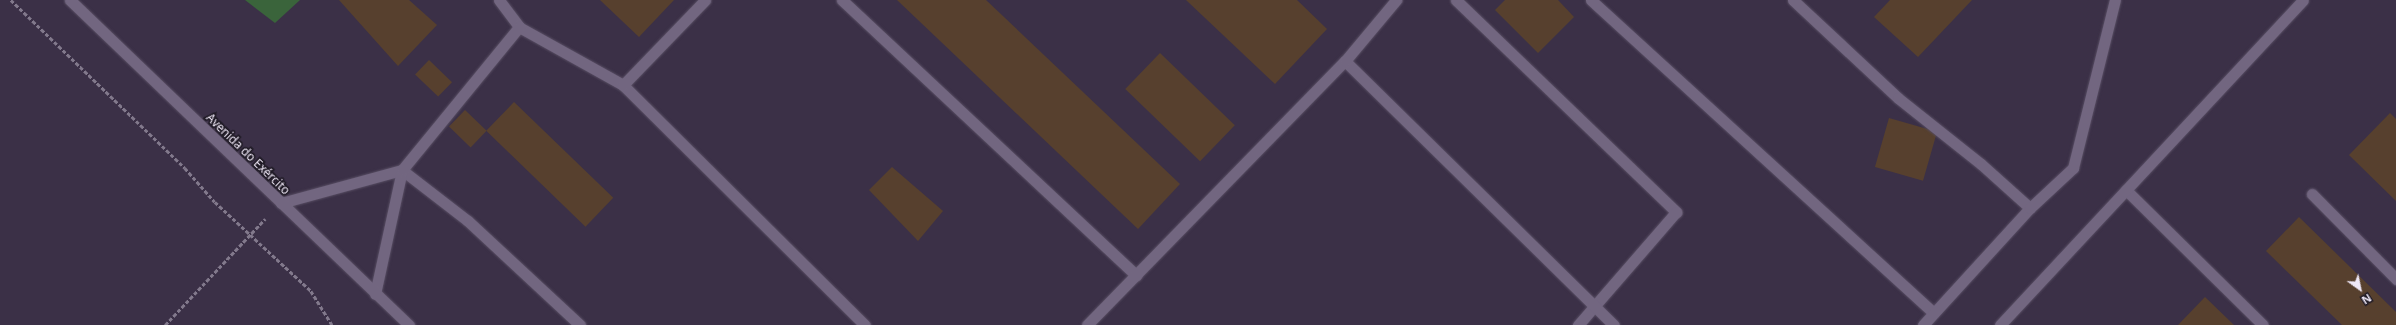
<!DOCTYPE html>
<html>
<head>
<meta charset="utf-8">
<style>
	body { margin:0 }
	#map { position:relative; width:2396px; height:325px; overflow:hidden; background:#3b3047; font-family:"Noto Sans",sans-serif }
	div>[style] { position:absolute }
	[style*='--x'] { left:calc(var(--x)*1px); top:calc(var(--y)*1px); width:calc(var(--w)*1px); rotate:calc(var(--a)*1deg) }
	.green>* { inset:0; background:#3a643b }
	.building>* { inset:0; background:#57402e; transform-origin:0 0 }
	.path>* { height:2.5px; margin-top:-1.25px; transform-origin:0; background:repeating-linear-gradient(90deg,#82798c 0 4px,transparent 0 6px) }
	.roads { filter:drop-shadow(0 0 1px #574d62) drop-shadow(0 0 1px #574d62) }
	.service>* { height:11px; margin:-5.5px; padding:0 5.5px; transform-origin:5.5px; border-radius:5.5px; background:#726680 }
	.tertiary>* { height:11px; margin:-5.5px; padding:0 5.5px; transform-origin:5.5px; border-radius:5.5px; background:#726680 }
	span { translate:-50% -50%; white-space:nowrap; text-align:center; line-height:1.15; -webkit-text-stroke:3.5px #1f1a25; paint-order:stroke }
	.street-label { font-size:12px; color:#efe8f7 }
	.north { position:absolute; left:2340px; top:269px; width:40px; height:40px; -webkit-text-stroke:3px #1f1a25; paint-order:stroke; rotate:147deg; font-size:11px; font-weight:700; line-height:16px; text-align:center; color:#efe8f7 }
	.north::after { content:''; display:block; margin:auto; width:14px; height:18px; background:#efe8f7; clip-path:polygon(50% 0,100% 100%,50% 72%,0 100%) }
</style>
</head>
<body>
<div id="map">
	<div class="green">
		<div style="clip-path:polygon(245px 0,300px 0,275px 23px)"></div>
	</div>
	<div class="building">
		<div style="clip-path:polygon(339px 0,409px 0,437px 25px,398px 66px)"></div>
		<div style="clip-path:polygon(600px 0,674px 0,639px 37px)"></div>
		<div style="clip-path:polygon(897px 0,986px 0,1180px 184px,1138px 229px)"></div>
		<div style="clip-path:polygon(1186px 0,1297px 0,1327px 29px,1275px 84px)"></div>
		<div style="clip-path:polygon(1505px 0,1558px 0,1574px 17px,1538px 53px,1495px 10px)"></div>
		<div style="clip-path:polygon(1890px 0,1972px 0,1918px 57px,1874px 17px)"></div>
		<div style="left:1160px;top:53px;width:104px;height:50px;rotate:44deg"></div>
		<div style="left:429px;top:60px;width:32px;height:20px;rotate:44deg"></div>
		<div style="left:514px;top:102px;width:138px;height:40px;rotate:44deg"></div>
		<div style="left:465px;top:110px;width:30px;height:23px;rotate:44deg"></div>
		<div style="clip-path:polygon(2390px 113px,2396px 119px,2396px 201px,2349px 155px)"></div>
		<div style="left:1889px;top:118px;width:50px;height:51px;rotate:16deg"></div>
		<div style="clip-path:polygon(892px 167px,943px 211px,918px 241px,869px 190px)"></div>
		<div style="clip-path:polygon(2299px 217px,2396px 312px,2396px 325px,2342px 325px,2266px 251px)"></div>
		<div style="clip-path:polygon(2205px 297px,2234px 325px,2178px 325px)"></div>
	</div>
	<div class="path">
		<div style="--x:11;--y:0;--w:242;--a:44"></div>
		<div style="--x:185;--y:168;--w:45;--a:48.6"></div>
		<div style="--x:215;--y:202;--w:131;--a:42.8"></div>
		<div style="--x:311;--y:291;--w:40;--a:58"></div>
		<div style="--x:165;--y:325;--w:146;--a:-46.7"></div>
	</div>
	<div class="roads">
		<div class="service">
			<div style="--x:499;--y:0;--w:34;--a:53"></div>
			<div style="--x:519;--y:27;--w:119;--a:29.1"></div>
			<div style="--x:623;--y:85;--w:341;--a:44.8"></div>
			<div style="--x:842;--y:0;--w:403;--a:43.1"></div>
			<div style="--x:1456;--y:0;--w:306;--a:43.9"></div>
			<div style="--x:1676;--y:212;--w:150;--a:130.9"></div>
			<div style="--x:1591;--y:0;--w:464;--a:42.4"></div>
			<div style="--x:1793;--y:0;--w:144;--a:43"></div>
			<div style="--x:1898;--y:98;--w:106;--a:38.5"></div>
			<div style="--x:1981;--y:164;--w:66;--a:41.9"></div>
			<div style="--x:1345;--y:61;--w:377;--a:44.5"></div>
			<div style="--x:623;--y:85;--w:118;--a:-46"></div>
			<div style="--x:402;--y:170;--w:83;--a:37.7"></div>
			<div style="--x:468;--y:221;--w:153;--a:42.9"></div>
			<div style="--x:2126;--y:190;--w:192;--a:44.6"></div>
			<div style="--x:2312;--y:194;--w:120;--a:45.3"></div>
			<div style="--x:281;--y:203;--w:125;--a:-15.3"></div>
			<div style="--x:375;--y:294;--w:127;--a:-77.7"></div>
			<div style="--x:402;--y:170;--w:185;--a:-50.7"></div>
			<div style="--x:1087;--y:325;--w:369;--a:-45.7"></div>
			<div style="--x:1345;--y:61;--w:80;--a:-50.1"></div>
			<div style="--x:1923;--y:325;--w:159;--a:-47.6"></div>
			<div style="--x:2030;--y:208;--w:59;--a:-42.9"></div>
			<div style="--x:2073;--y:168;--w:173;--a:-76"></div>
			<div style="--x:2000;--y:325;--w:444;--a:-47"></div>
		</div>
		<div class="tertiary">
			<div style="--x:70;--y:0;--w:470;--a:43.8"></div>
		</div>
	</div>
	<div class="street-label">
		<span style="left:248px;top:154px;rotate:44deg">Avenida do Exército</span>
	</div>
	<div class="north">N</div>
</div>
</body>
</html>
